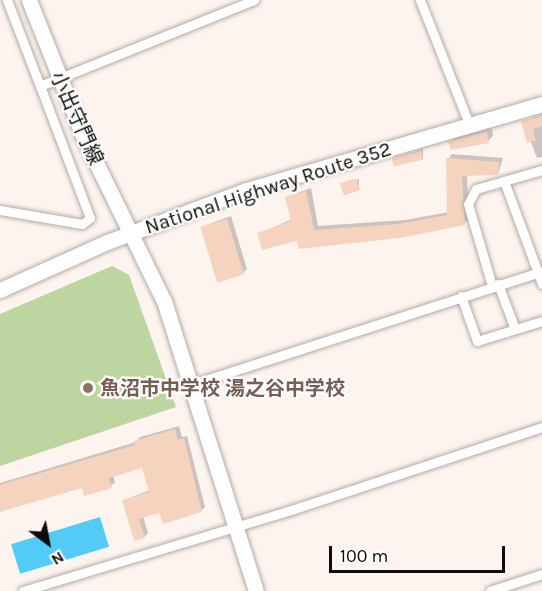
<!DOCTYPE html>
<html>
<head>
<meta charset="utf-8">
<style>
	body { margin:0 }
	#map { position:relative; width:542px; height:591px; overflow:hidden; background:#fef4ef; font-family:Karla,"Noto Sans JP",sans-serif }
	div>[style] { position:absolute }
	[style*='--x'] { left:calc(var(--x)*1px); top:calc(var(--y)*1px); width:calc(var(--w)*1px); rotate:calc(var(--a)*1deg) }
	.green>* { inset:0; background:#bdd5a1 }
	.water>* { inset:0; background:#52ccf7; transform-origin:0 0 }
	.shadow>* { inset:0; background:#0003 }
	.building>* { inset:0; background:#f6d3be; transform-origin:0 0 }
	.roads { filter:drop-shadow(0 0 2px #b3aba5) drop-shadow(0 0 2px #b3aba5) }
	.minor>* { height:9px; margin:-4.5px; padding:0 4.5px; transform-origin:4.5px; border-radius:4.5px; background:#fff }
	.primary>* { height:15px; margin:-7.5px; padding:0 7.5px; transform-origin:7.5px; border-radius:7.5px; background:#fff }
	.trunk>* { height:15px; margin:-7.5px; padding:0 7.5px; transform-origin:7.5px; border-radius:7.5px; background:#fff }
	.dots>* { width:16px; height:16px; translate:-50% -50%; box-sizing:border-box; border:3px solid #fff; border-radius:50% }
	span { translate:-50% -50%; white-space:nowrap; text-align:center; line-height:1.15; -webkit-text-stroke:4.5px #fff; paint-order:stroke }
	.street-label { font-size:20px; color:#0e0b09 }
	.education-label { font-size:20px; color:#785e54; font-weight:700 }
	.left { translate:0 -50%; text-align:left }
	.north { position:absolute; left:18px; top:513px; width:60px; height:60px; -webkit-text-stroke:4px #fff; paint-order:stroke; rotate:148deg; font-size:16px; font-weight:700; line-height:24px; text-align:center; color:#0e0b09 }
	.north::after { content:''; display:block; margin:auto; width:21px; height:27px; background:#0e0b09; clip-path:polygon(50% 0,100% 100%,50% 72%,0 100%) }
	.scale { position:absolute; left:329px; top:546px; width:176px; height:27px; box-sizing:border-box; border:3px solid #0e0b09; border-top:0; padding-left:8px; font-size:18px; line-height:21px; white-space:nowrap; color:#0e0b09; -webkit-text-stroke:4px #fff; paint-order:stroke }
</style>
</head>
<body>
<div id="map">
	<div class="green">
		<div style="clip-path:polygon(112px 266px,129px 275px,176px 407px,0 466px,0 314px)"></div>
	</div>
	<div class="water">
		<div style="left:100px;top:517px;width:31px;height:93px;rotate:73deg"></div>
	</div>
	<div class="shadow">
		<div style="clip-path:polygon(542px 114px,542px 157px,537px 158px,523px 122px)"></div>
		<div style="clip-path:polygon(492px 128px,493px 136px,488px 141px,450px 142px,455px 137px)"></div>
		<div style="clip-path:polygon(423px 149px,423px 159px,394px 159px,396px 157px)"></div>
		<div style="clip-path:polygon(452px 154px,503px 158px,498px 174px,467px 174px,469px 219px,464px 224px,298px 239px,259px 234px,292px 219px,286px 197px,311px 188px,318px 226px,405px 220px,449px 212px,448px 159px)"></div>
		<div style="clip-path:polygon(359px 179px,359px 189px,343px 184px)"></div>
		<div style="clip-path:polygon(231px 216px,247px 269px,243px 273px,201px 227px)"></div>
		<div style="clip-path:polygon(179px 426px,182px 437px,187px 436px,205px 507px,201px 511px,160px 511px,143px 516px,148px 533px,144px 537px,124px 500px,150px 490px,143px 466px,113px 475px,115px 482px,111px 486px,83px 486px,0 510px,0 483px,136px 442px,140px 437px)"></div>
	</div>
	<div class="building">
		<div style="clip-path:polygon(542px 115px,542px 126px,533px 129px,536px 141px,527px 143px,521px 121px)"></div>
		<div style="clip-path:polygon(487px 132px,489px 143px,451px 150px,448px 141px)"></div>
		<div style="left:421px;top:151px;width:9px;height:30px;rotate:77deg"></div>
		<div style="clip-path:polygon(446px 158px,499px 162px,498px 175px,462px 176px,465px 225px,400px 238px,299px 249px,297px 241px,262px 250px,257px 233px,291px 221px,285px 197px,306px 191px,314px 230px,399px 224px,447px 215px)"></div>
		<div style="left:356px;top:178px;width:13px;height:17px;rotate:72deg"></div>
		<div style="left:227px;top:219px;width:58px;height:28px;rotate:73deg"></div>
		<div style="clip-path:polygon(175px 429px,178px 440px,184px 438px,202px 512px,163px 524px,159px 513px,139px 519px,145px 538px,134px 541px,122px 500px,149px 492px,142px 468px,109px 478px,112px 488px,84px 496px,82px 488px,0 512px,0 485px,135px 445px,134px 441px)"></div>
	</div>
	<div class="roads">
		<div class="minor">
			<div style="--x:7;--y:0;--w:92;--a:69"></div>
			<div style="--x:420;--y:0;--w:133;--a:68.4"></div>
			<div style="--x:504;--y:181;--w:110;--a:69.7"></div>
			<div style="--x:0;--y:210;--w:83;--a:9.7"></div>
			<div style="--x:82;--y:224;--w:10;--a:-37"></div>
			<div style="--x:90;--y:218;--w:141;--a:-110.7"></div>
			<div style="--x:40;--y:86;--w:231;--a:-21.9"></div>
			<div style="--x:498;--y:284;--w:48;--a:69.3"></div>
			<div style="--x:492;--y:286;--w:85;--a:-106.3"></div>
			<div style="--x:468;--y:204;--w:17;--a:-62"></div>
			<div style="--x:476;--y:189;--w:69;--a:-16.1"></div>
			<div style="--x:461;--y:296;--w:48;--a:70.4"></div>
			<div style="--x:477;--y:341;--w:68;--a:-17.1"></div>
			<div style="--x:190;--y:385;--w:370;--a:-17.9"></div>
			<div style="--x:23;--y:591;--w:280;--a:-16.8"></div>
			<div style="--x:291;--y:510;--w:264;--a:-18.3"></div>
			<div style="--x:490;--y:591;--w:55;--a:-18.1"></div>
		</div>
		<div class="primary">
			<div style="--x:29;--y:0;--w:146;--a:68.3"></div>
			<div style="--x:83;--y:136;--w:184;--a:63.9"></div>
			<div style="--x:164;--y:301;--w:304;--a:72.4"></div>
		</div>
		<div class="trunk">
			<div style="--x:0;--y:290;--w:117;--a:-24.2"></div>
			<div style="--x:107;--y:242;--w:148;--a:-20.5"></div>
			<div style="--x:246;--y:190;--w:308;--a:-16.2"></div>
		</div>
	</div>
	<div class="dots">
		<div style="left:88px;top:388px;background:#8d6e63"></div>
	</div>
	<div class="street-label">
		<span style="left:77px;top:118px;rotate:66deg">小出守門線</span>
		<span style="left:268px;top:188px;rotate:-18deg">National Highway Route 352</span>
	</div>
	<div class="education-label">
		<span class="left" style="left:100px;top:388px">魚沼市中学校 湯之谷中学校</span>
	</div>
	<div class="north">N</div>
	<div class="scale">100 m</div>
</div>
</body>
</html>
